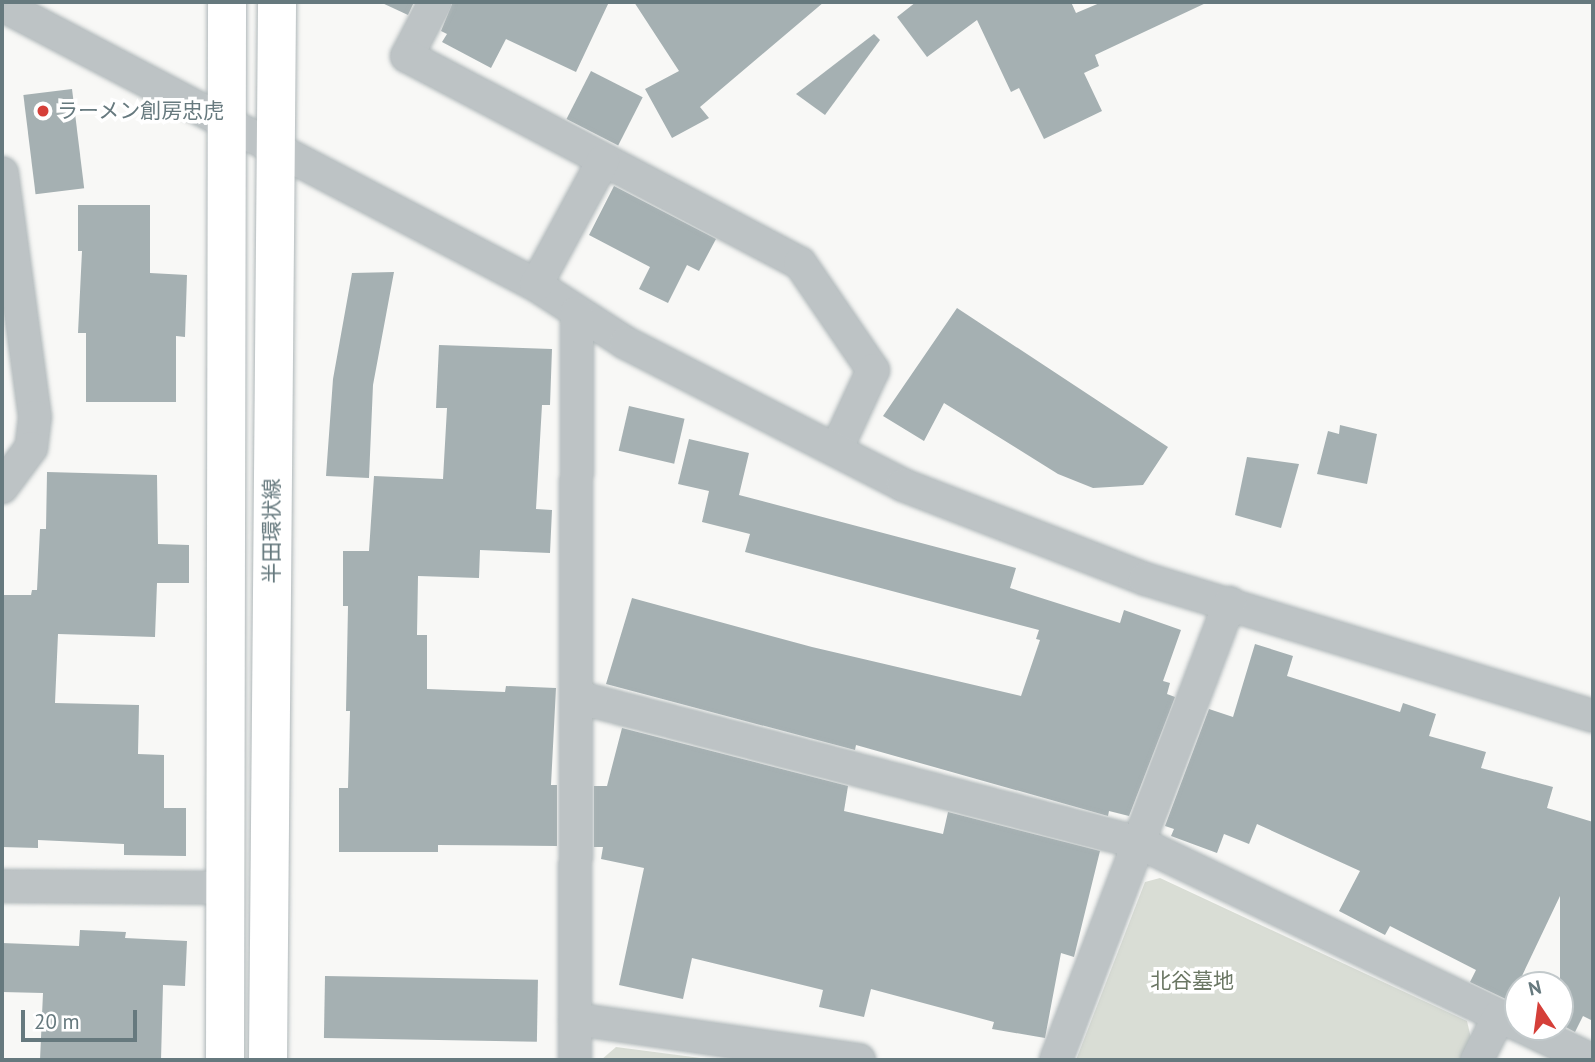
<!DOCTYPE html>
<html>
<head>
<meta charset="utf-8">
<style>
	body { margin:0 }
	#map { position:relative; width:1595px; height:1062px; overflow:hidden; background:#f8f8f6; font-family:"PT Sans","Noto Sans JP",sans-serif }
	div>[style] { position:absolute }
	[style*='--x'] { left:calc(var(--x)*1px); top:calc(var(--y)*1px); width:calc(var(--w)*1px); rotate:calc(var(--a)*1deg) }
	.green>* { inset:0; background:#d9ddd5 }
	.building>* { inset:0; background:#a5b0b2; transform-origin:0 0 }
	.roads { filter:drop-shadow(0 0 2px #b0b8ba) drop-shadow(0 0 2px #b0b8ba) }
	.minor>* { height:32px; margin:-16px; padding:0 16px; transform-origin:16px; border-radius:16px; background:#bdc3c5 }
	.secondary>* { height:38px; margin:-19px; padding:0 19px; transform-origin:19px; border-radius:19px; background:#fff }
	.dots>* { width:19px; height:19px; translate:-50% -50%; box-sizing:border-box; border:4px solid #fff; border-radius:50% }
	span { translate:-50% -50%; white-space:nowrap; text-align:center; line-height:1.15; -webkit-text-stroke:7px #fff; paint-order:stroke }
	.poi-label { font-size:21px; color:#66797e }
	.left { translate:0 -50%; text-align:left }
	.street-label { font-size:21px; color:#66797e }
	.park-label { font-size:21px; color:#6b7764 }
	.frame { position:absolute; inset:0; border:4px solid #66797e; pointer-events:none }
	.north { position:absolute; left:1504px; top:971px; width:70px; height:70px; box-sizing:border-box; background:#fff; border:2px solid #c2c9cb; border-radius:50%; rotate:347deg; font-size:19px; font-weight:700; line-height:28px; text-align:center; color:#66797e }
	.north::after { content:''; display:block; margin:auto; width:24px; height:32px; background:#d53f39; clip-path:polygon(50% 0,100% 100%,50% 72%,0 100%) }
	.scale { position:absolute; left:21px; top:1010px; width:116px; height:32px; box-sizing:border-box; border:4px solid #66797e; border-top:0; padding-left:9px; font-size:21px; line-height:24px; white-space:nowrap; color:#66797e; -webkit-text-stroke:5px #fff; paint-order:stroke }
</style>
</head>
<body>
<div id="map">
	<div class="green">
		<div style="clip-path:polygon(1160px 878px,1467px 1021px,1471px 1038px,1460px 1060px,1076px 1060px,1145px 882px)"></div>
		<div style="clip-path:polygon(616px 1047px,716px 1060px,601px 1060px)"></div>
	</div>
	<div class="building">
		<div style="clip-path:polygon(380px 2px,414px 2px,408px 15px)"></div>
		<div style="clip-path:polygon(453px 2px,609px 2px,576px 72px,506px 39px,491px 68px,442px 42px,447px 34px,441px 31px)"></div>
		<div style="clip-path:polygon(634px 2px,824px 2px,700px 107px,709px 118px,672px 138px,645px 89px,679px 71px)"></div>
		<div style="clip-path:polygon(916px 2px,1071px 2px,1076px 13px,1102px 2px,1208px 2px,1095px 55px,1099px 66px,1084px 73px,1102px 111px,1044px 139px,1019px 88px,1011px 92px,977px 20px,927px 57px,897px 17px)"></div>
		<div style="clip-path:polygon(874px 34px,880px 40px,825px 115px,796px 94px)"></div>
		<div style="left:591px;top:71px;width:58px;height:54px;rotate:27deg"></div>
		<div style="left:72px;top:89px;width:100px;height:49px;rotate:83deg"></div>
		<div style="clip-path:polygon(614px 186px,716px 239px,699px 271px,687px 265px,668px 303px,639px 289px,650px 267px,589px 235px)"></div>
		<div style="clip-path:polygon(78px 205px,150px 205px,150px 273px,187px 275px,185px 337px,176px 336px,176px 402px,86px 402px,86px 333px,78px 333px,82px 251px,78px 251px)"></div>
		<div style="clip-path:polygon(394px 272px,373px 385px,369px 478px,326px 476px,333px 379px,352px 273px)"></div>
		<div style="clip-path:polygon(957px 308px,1168px 447px,1143px 485px,1093px 488px,1058px 474px,944px 403px,924px 441px,883px 416px)"></div>
		<div style="clip-path:polygon(439px 345px,552px 349px,550px 405px,542px 405px,536px 509px,552px 510px,550px 553px,480px 550px,479px 578px,418px 576px,417px 635px,427px 635px,427px 689px,505px 692px,506px 686px,556px 688px,551px 785px,557px 785px,557px 846px,438px 845px,438px 852px,339px 852px,339px 788px,348px 788px,350px 711px,346px 711px,348px 606px,343px 606px,343px 551px,369px 551px,374px 476px,443px 479px,447px 408px,436px 408px)"></div>
		<div style="left:629px;top:406px;width:57px;height:46px;rotate:13deg"></div>
		<div style="clip-path:polygon(1340px 425px,1377px 434px,1367px 484px,1317px 474px,1328px 431px,1339px 434px)"></div>
		<div style="clip-path:polygon(689px 439px,749px 453px,739px 495px,1016px 568px,1010px 588px,1120px 623px,1124px 610px,1181px 630px,1163px 681px,1170px 683px,1167px 694px,1175px 697px,1129px 816px,1109px 811px,1108px 816px,856px 745px,855px 750px,606px 684px,632px 598px,812px 647px,1021px 696px,1040px 640px,1036px 639px,1039px 630px,745px 552px,750px 534px,702px 522px,709px 491px,678px 484px)"></div>
		<div style="clip-path:polygon(1247px 457px,1299px 464px,1281px 528px,1235px 515px)"></div>
		<div style="clip-path:polygon(47px 472px,157px 475px,158px 544px,189px 545px,189px 583px,157px 583px,155px 637px,58px 634px,55px 703px,139px 705px,138px 754px,164px 755px,164px 808px,186px 808px,186px 856px,124px 855px,124px 844px,38px 840px,38px 848px,2px 847px,2px 595px,31px 595px,32px 590px,37px 590px,40px 529px,46px 529px)"></div>
		<div style="clip-path:polygon(1255px 644px,1293px 656px,1287px 676px,1400px 712px,1403px 703px,1436px 714px,1429px 736px,1486px 752px,1481px 768px,1553px 787px,1547px 808px,1593px 822px,1593px 1021px,1583px 1016px,1575px 1032px,1560px 1024px,1560px 896px,1510px 1001px,1470px 982px,1476px 970px,1390px 926px,1385px 935px,1339px 911px,1360px 871px,1257px 824px,1249px 844px,1224px 834px,1217px 853px,1171px 836px,1174px 829px,1165px 826px,1209px 709px,1233px 717px)"></div>
		<div style="clip-path:polygon(622px 728px,848px 786px,844px 811px,943px 834px,948px 812px,1100px 851px,1074px 957px,1061px 953px,1045px 1038px,992px 1029px,994px 1022px,871px 989px,864px 1017px,819px 1007px,823px 990px,692px 958px,683px 999px,619px 985px,644px 868px,601px 859px,603px 847px,594px 847px,594px 786px,607px 786px)"></div>
		<div style="clip-path:polygon(80px 930px,126px 932px,125px 938px,187px 941px,185px 986px,163px 985px,161px 1060px,40px 1060px,43px 993px,2px 992px,2px 943px,79px 946px)"></div>
		<div style="left:325px;top:976px;width:213px;height:62px;rotate:1deg"></div>
	</div>
	<div class="roads">
		<div class="minor">
			<div style="--x:435;--y:2;--w:61;--a:117.4"></div>
			<div style="--x:407;--y:56;--w:444;--a:27.8"></div>
			<div style="--x:800;--y:263;--w:130;--a:55.7"></div>
			<div style="--x:873;--y:370;--w:88;--a:114.8"></div>
			<div style="--x:2;--y:5;--w:603;--a:27.67"></div>
			<div style="--x:536;--y:285;--w:107;--a:32.8"></div>
			<div style="--x:626;--y:343;--w:311;--a:27.1"></div>
			<div style="--x:903;--y:485;--w:260;--a:21.2"></div>
			<div style="--x:1145;--y:579;--w:468;--a:17"></div>
			<div style="--x:2;--y:173;--w:246;--a:82.3"></div>
			<div style="--x:35;--y:417;--w:31;--a:97"></div>
			<div style="--x:31;--y:448;--w:49;--a:126.6"></div>
			<div style="--x:536;--y:285;--w:141;--a:-61.6"></div>
			<div style="--x:577;--y:697;--w:582;--a:14.54"></div>
			<div style="--x:1140;--y:843;--w:420;--a:25.7"></div>
			<div style="--x:2;--y:886;--w:224;--a:0.5"></div>
			<div style="--x:575;--y:1019;--w:287;--a:8.2"></div>
			<div style="--x:1523;--y:1027;--w:76;--a:25.6"></div>
			<div style="--x:575;--y:1060;--w:747;--a:-89.85"></div>
			<div style="--x:1056;--y:1060;--w:489;--a:-69.2"></div>
			<div style="--x:1477;--y:1060;--w:49;--a:-63.4"></div>
		</div>
		<div class="secondary">
			<div style="--x:225;--y:1060;--w:1058;--a:-89.89"></div>
			<div style="--x:268;--y:1060;--w:1058;--a:-89.51"></div>
		</div>
	</div>
	<div class="dots">
		<div style="left:43px;top:111px;background:#d53f39"></div>
	</div>
	<div class="poi-label">
		<span class="left" style="left:57px;top:111px">ラーメン創房忠虎</span>
	</div>
	<div class="street-label">
		<span style="left:272px;top:531px;rotate:-90deg">半田環状線</span>
	</div>
	<div class="park-label">
		<span style="left:1192px;top:981px">北谷墓地</span>
	</div>
	<div class="frame"></div>
	<div class="north">N</div>
	<div class="scale">20 m</div>
</div>
</body>
</html>
